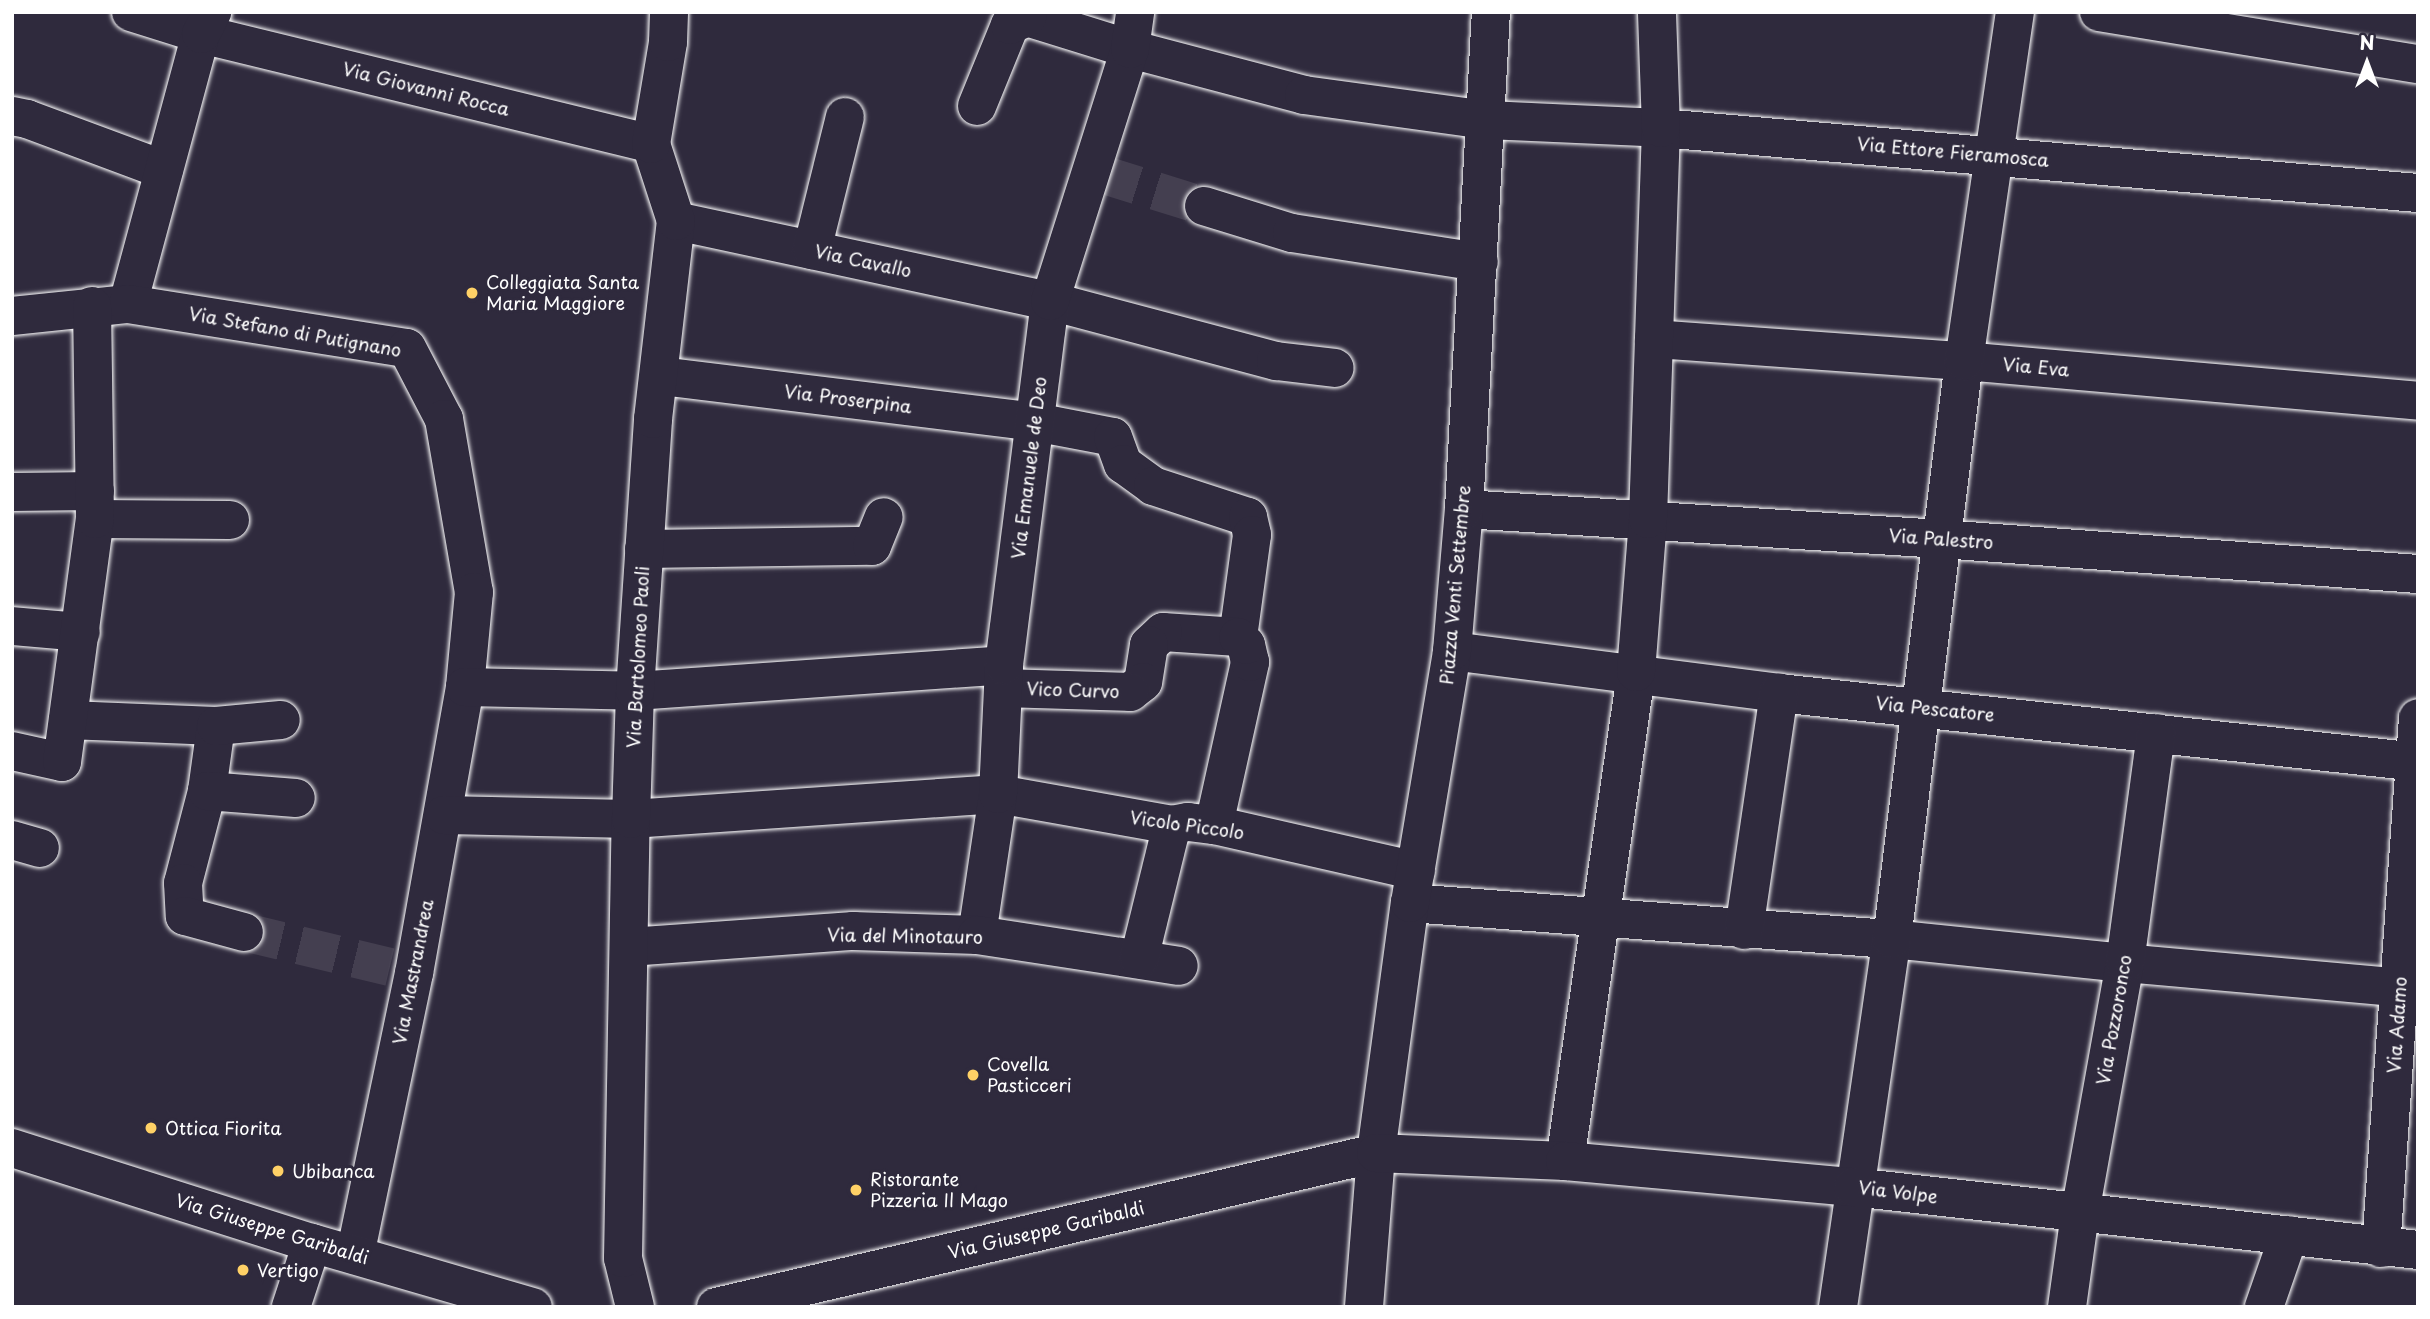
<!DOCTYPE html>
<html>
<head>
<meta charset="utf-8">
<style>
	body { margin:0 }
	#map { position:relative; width:2430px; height:1319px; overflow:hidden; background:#2f2a3d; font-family:"Playpen Sans",sans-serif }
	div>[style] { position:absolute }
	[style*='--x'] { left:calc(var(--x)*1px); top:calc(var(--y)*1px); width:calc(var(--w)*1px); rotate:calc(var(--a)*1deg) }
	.street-tunnel>* { height:38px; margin-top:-19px; transform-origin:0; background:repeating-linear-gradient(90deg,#443f50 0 38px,transparent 0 57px) }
	.roads { filter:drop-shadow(0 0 2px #fff) drop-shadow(0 0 2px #fff) }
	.street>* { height:38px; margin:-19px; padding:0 19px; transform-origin:19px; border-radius:19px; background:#2f2a3d }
	.secondary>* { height:38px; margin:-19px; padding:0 19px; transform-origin:19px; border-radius:19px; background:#2f2a3d }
	.dots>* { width:19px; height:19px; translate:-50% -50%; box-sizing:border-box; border:4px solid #2f2a3d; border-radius:50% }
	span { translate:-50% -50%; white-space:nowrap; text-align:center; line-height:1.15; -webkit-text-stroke:6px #2f2a3d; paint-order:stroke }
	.street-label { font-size:18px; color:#fff }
	.poi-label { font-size:18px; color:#fff }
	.left { translate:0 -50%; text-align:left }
	.frame { position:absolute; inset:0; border:14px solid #fff; pointer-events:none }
	.north { position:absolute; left:2332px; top:28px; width:70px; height:70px; -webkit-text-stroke:5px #2f2a3d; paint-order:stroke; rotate:0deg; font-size:19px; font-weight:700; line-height:28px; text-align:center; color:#fff }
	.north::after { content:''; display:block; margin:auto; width:24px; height:32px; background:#fff; clip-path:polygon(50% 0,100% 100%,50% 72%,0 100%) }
</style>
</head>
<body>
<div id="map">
	<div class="street-tunnel">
		<div style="--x:1101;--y:174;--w:108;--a:17.3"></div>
		<div style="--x:244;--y:932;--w:150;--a:13.5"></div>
	</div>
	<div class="roads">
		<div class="street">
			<div style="--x:131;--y:12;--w:73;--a:17.4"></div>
			<div style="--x:201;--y:34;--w:463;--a:13.7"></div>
			<div style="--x:1028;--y:12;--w:5;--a:101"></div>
			<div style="--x:1027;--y:17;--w:108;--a:17.3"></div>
			<div style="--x:1130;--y:49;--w:180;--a:14.8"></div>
			<div style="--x:1304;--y:95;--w:185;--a:7.8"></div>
			<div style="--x:1487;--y:120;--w:174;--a:2.6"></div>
			<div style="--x:1661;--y:128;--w:760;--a:4.91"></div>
			<div style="--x:2099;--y:12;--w:323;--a:9.3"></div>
			<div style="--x:977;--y:106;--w:87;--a:-67.8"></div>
			<div style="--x:1010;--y:25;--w:19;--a:-25"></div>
			<div style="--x:12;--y:116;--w:15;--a:11"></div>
			<div style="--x:27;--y:119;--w:146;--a:20.4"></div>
			<div style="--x:1204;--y:206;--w:92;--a:17.1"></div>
			<div style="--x:1292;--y:233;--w:189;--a:8.8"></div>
			<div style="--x:676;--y:221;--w:382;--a:12.1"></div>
			<div style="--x:1050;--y:301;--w:234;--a:14.9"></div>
			<div style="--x:1276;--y:361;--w:59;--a:6.8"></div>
			<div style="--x:812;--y:250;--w:137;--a:-76.1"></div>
			<div style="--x:128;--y:304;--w:280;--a:-74.9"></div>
			<div style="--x:201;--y:34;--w:25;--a:-63"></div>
			<div style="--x:12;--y:316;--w:117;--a:-5.9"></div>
			<div style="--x:128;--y:304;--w:282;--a:9"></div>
			<div style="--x:407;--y:348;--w:80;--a:62.5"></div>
			<div style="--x:444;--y:419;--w:176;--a:80.2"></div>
			<div style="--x:474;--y:592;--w:95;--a:95.4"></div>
			<div style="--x:465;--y:687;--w:291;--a:100.1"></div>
			<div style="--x:414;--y:973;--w:288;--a:101.8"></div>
			<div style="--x:1654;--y:339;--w:311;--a:4.1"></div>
			<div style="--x:1964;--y:361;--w:456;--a:5"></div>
			<div style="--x:661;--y:376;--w:377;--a:7"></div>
			<div style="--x:1035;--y:422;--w:79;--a:10.9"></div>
			<div style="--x:1113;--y:437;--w:29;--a:70"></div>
			<div style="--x:1123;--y:464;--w:37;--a:36"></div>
			<div style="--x:1153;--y:486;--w:100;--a:18.1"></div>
			<div style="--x:1248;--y:517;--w:18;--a:77"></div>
			<div style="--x:1252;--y:535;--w:103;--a:97.8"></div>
			<div style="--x:1238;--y:637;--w:75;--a:-176.2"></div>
			<div style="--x:1163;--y:632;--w:19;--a:137"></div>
			<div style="--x:1149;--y:645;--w:37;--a:99"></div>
			<div style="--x:1143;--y:682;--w:16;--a:142"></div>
			<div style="--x:1130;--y:692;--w:125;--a:-178.2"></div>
			<div style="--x:12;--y:492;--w:83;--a:-0.7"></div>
			<div style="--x:1464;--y:509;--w:478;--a:3.6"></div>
			<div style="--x:1941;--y:539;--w:478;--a:4.2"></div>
			<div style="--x:95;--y:519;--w:135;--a:0.4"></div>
			<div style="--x:644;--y:549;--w:228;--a:-0.8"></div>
			<div style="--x:872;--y:546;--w:31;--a:-68"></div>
			<div style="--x:12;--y:626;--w:69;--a:5"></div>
			<div style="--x:1452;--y:651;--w:330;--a:7.3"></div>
			<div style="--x:1779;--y:693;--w:643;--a:6.16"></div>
			<div style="--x:465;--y:687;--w:170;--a:1.3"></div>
			<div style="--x:635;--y:691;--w:370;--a:-4"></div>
			<div style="--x:68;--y:720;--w:148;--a:2.3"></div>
			<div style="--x:216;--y:726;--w:66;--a:97.9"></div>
			<div style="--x:207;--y:791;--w:95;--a:104.6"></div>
			<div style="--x:183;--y:883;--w:33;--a:87"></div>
			<div style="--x:185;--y:916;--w:61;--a:15.2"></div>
			<div style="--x:216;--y:726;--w:65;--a:-5.3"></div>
			<div style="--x:12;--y:751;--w:51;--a:12.4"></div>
			<div style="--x:62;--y:762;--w:245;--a:-82.3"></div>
			<div style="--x:95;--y:519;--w:213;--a:-90.8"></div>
			<div style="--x:207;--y:791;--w:89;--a:4.5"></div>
			<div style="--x:444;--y:815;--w:187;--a:1.2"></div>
			<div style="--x:631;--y:819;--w:368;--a:-3.9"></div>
			<div style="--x:998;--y:794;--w:177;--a:10.1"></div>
			<div style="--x:1172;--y:825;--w:16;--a:-11"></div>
			<div style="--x:1188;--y:822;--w:26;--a:7"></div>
			<div style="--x:1214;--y:825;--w:207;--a:12.8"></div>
			<div style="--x:1214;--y:825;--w:167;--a:-77.5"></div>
			<div style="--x:1250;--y:662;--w:17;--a:-103"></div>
			<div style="--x:1246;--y:645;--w:11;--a:-135"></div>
			<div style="--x:12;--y:840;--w:29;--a:16"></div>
			<div style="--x:1410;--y:903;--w:483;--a:4.3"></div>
			<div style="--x:1892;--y:939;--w:234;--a:5.9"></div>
			<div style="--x:2125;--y:963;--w:294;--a:5.1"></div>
			<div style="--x:1744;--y:930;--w:240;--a:-81.6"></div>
			<div style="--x:977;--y:935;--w:143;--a:-81.5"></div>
			<div style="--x:998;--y:794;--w:129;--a:-87.3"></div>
			<div style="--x:1004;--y:665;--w:367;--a:-82.8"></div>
			<div style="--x:1050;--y:301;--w:264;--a:-72.4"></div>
			<div style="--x:1130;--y:49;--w:37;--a:-82"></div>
			<div style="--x:629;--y:947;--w:225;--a:-4.1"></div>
			<div style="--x:853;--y:931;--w:124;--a:1.8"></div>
			<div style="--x:977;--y:935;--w:204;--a:8.7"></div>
			<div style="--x:1139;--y:959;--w:138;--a:-76.2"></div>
			<div style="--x:1565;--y:1161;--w:494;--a:-81.7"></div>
			<div style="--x:1636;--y:672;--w:153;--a:-85.5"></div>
			<div style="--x:1648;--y:519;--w:391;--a:-88.1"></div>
			<div style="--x:1661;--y:128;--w:116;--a:-92"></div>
			<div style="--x:2381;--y:1248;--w:531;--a:-86.01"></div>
			<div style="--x:291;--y:1307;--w:67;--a:-71.8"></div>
			<div style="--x:635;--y:1307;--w:50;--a:-103.8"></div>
			<div style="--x:623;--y:1258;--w:439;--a:-89"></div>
			<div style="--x:631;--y:819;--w:128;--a:-88.2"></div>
			<div style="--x:635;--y:691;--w:273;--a:-86.2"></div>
			<div style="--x:653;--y:419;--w:199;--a:-83.4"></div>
			<div style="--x:676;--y:221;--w:81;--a:-108"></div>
			<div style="--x:651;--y:144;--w:103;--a:-80.5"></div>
			<div style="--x:668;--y:42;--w:30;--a:-88"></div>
			<div style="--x:1364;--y:1307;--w:154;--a:-85.5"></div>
			<div style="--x:1376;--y:1153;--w:252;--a:-82.3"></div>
			<div style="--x:1410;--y:903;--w:255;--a:-80.5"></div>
			<div style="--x:1452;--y:651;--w:143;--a:-85.2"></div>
			<div style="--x:1464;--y:509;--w:498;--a:-86.9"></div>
			<div style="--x:1838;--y:1307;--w:372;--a:-81.7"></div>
			<div style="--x:1892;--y:939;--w:582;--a:-82.9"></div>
			<div style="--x:1964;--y:361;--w:353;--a:-81.7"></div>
			<div style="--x:2067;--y:1307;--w:95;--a:-82.1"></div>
			<div style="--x:2080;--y:1213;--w:254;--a:-79.8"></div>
			<div style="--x:2125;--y:963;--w:232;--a:-82.3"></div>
			<div style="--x:2264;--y:1307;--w:76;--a:-70.9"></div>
		</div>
		<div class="secondary">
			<div style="--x:12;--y:1148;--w:315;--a:17.6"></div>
			<div style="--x:312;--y:1243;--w:230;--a:16.2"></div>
			<div style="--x:716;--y:1307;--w:678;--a:-13.13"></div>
			<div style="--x:1376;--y:1153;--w:189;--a:2.4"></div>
			<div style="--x:1565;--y:1161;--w:289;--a:5.2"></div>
			<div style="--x:1853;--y:1187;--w:569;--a:6.36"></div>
		</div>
	</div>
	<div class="dots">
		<div style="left:472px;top:293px;background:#ffd166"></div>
		<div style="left:973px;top:1075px;background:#ffd166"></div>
		<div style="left:151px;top:1128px;background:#ffd166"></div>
		<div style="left:278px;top:1171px;background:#ffd166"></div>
		<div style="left:856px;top:1190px;background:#ffd166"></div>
		<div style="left:243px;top:1270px;background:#ffd166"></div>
	</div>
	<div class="street-label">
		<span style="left:426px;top:89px;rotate:14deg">Via Giovanni Rocca</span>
		<span style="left:1953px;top:152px;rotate:5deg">Via Ettore Fieramosca</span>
		<span style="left:863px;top:261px;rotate:12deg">Via Cavallo</span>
		<span style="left:295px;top:332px;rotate:10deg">Via Stefano di Putignano</span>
		<span style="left:2036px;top:367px;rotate:5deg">Via Eva</span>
		<span style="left:848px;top:399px;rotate:7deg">Via Proserpina</span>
		<span style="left:1029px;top:468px;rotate:-83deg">Via Emanuele de Deo</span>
		<span style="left:1941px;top:539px;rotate:4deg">Via Palestro</span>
		<span style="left:1455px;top:585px;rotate:-85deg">Piazza Venti Settembre</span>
		<span style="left:638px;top:657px;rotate:-87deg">Via Bartolomeo Paoli</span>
		<span style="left:1073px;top:690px;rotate:2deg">Vico Curvo</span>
		<span style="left:1935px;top:709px;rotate:6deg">Via Pescatore</span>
		<span style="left:1187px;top:825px;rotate:8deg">Vicolo Piccolo</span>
		<span style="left:905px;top:936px;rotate:1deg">Via del Minotauro</span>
		<span style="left:413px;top:972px;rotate:-79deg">Via Mastrandrea</span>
		<span style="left:2114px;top:1020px;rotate:-80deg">Via Pozzoronco</span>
		<span style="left:2397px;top:1025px;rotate:-86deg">Via Adamo</span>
		<span style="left:1898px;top:1192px;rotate:7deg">Via Volpe</span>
		<span style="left:272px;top:1229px;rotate:17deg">Via Giuseppe Garibaldi</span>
		<span style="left:1046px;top:1230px;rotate:-13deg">Via Giuseppe Garibaldi</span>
	</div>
	<div class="poi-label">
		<span class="left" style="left:486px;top:293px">Colleggiata Santa<br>Maria Maggiore</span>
		<span class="left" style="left:987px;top:1075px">Covella<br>Pasticceri</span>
		<span class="left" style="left:165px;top:1128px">Ottica Fiorita</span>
		<span class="left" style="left:292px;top:1171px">Ubibanca</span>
		<span class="left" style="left:870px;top:1190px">Ristorante<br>Pizzeria Il Mago</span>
		<span class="left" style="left:257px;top:1270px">Vertigo</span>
	</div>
	<div class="frame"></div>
	<div class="north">N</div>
</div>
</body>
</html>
